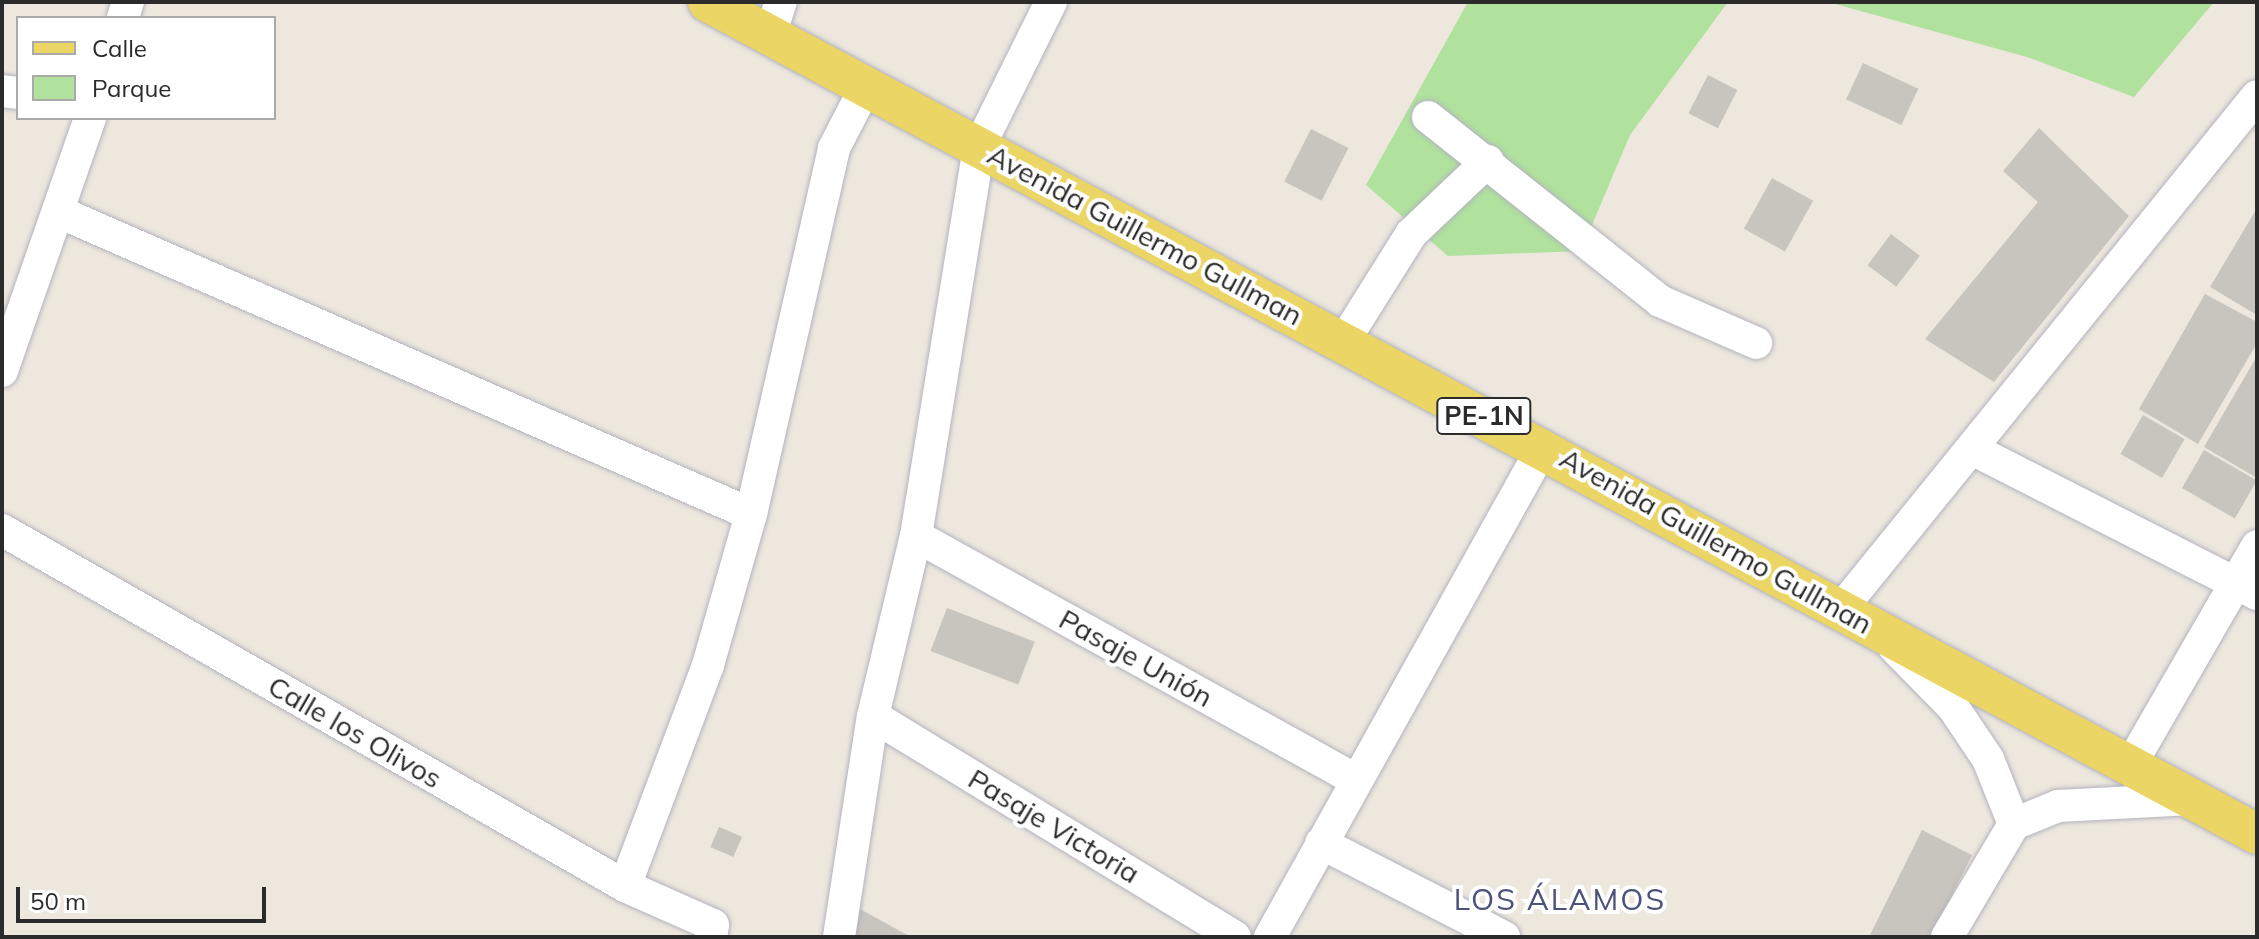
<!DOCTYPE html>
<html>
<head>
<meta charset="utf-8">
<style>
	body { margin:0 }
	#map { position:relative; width:2259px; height:939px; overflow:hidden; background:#ede7de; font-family:Mulish,sans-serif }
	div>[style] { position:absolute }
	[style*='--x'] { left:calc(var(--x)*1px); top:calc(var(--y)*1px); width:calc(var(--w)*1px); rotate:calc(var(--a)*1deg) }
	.green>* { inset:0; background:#b0e19d }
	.building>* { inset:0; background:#c8c4be; transform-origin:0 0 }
	.roads { filter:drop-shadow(0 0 2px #b2b3be) drop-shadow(0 0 2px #b2b3be) }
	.minor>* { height:32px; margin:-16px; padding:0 16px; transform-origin:16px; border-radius:16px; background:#fff }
	.major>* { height:40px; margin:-20px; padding:0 20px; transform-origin:20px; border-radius:20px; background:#ebd564 }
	span { translate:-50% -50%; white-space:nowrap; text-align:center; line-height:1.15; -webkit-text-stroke:8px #fff; paint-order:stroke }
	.shield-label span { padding:2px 6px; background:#fff; border:2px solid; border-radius:6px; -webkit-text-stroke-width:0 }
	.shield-label { font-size:26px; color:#2b2b2b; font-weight:700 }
	.street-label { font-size:28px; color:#2b2b2b }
	.neighbourhood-label { font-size:30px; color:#4d527b; letter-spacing:2px }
	.frame { position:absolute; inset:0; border:4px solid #2b2b2b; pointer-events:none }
	.legend { position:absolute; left:16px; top:16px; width:260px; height:104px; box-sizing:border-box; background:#fff; border:2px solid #aaa; margin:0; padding:10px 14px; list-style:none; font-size:24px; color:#2b2b2b }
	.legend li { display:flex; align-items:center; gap:16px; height:40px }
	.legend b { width:40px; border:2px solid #aaa }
	.scale { position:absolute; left:16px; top:887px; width:250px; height:36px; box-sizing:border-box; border:4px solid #2b2b2b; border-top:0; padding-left:10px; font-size:24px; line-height:28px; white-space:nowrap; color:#2b2b2b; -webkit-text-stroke:6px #fff; paint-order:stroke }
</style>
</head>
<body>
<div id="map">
	<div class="green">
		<div style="clip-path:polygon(1468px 2px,1728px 2px,1630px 135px,1581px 251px,1448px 256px,1366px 185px)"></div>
		<div style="clip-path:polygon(1828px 2px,2214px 2px,2134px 97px,2027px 57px)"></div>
	</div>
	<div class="building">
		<div style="left:1863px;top:63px;width:61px;height:40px;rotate:25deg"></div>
		<div style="left:1708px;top:75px;width:33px;height:43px;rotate:27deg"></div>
		<div style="clip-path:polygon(2039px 128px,2129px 216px,1994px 382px,1925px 339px,2038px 202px,2003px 171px)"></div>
		<div style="left:1311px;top:129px;width:42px;height:59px;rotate:27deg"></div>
		<div style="left:1772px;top:178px;width:47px;height:58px;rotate:29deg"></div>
		<div style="clip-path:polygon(2257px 208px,2257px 315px,2210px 287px)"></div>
		<div style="left:1891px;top:234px;width:36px;height:39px;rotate:37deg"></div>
		<div style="clip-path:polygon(2205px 294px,2257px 322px,2257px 343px,2198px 444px,2139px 409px)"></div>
		<div style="clip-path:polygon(2257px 356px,2257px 478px,2204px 447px)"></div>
		<div style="left:2143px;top:415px;width:48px;height:45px;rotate:30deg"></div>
		<div style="left:2204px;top:450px;width:61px;height:44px;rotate:30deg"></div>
		<div style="left:947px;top:608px;width:94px;height:46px;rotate:21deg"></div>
		<div style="left:719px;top:827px;width:25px;height:22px;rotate:23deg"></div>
		<div style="clip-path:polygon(1922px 830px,1972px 855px,1931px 937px,1869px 937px)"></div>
		<div style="clip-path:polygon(860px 909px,911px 937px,852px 937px)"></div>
	</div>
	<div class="roads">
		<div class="minor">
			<div style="--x:123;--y:18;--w:17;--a:-73"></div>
			<div style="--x:771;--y:32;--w:32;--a:-72"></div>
			<div style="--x:2;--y:91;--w:16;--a:7"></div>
			<div style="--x:1428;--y:117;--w:296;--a:38.4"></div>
			<div style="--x:1660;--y:301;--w:105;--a:23.6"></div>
			<div style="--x:59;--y:212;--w:755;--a:23.58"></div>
			<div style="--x:1344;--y:341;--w:126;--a:-57.9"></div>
			<div style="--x:1411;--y:234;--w:106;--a:-43.5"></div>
			<div style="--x:2;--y:371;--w:268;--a:-70.8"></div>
			<div style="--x:1972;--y:449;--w:320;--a:27"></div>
			<div style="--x:2;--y:530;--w:718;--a:29.74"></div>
			<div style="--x:625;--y:886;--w:96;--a:23.9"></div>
			<div style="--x:713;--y:925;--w:12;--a:99"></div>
			<div style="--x:916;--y:536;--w:503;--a:29.01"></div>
			<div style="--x:1841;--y:609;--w:660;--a:-50.96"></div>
			<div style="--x:1894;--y:647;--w:84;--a:45.5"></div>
			<div style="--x:1953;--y:707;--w:63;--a:56.1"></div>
			<div style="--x:1988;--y:759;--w:70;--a:68.2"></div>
			<div style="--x:873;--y:716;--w:424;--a:31.4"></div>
			<div style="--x:2130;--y:766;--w:254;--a:-60"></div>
			<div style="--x:1321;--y:843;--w:206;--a:27.2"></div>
			<div style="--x:625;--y:886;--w:236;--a:-69.4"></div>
			<div style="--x:708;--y:665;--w:157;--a:-74.1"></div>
			<div style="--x:751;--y:514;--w:375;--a:-77.2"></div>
			<div style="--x:834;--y:148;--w:70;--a:-62.7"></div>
			<div style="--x:839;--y:937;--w:224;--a:-81.3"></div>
			<div style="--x:873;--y:716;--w:185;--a:-76.6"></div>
			<div style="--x:916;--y:536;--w:394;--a:-80.8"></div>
			<div style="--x:979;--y:147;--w:162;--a:-63.6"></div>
			<div style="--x:1270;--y:937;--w:561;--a:-60.88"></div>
			<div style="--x:1947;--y:937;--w:131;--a:-59.3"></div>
			<div style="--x:2014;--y:824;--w:48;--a:-22.2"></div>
			<div style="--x:2058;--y:806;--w:134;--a:-3"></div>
		</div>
		<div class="major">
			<div style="--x:708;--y:2;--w:1758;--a:28.24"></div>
		</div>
	</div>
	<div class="shield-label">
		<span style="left:1484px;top:416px">PE-1N</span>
	</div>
	<div class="street-label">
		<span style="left:1145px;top:235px;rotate:28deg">Avenida Guillermo Gullman</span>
		<span style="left:1716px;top:541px;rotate:29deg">Avenida Guillermo Gullman</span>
		<span style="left:1136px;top:658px;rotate:29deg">Pasaje Unión</span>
		<span style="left:355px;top:732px;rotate:30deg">Calle los Olivos</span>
		<span style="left:1054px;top:826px;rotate:31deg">Pasaje Victoria</span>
	</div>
	<div class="neighbourhood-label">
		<span style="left:1560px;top:899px">LOS ÁLAMOS</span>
	</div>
	<div class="frame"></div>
	<ul class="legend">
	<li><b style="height:10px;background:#ebd564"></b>Calle</li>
	<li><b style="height:22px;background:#b0e19d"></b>Parque</li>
	</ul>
	<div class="scale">50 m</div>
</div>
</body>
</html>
